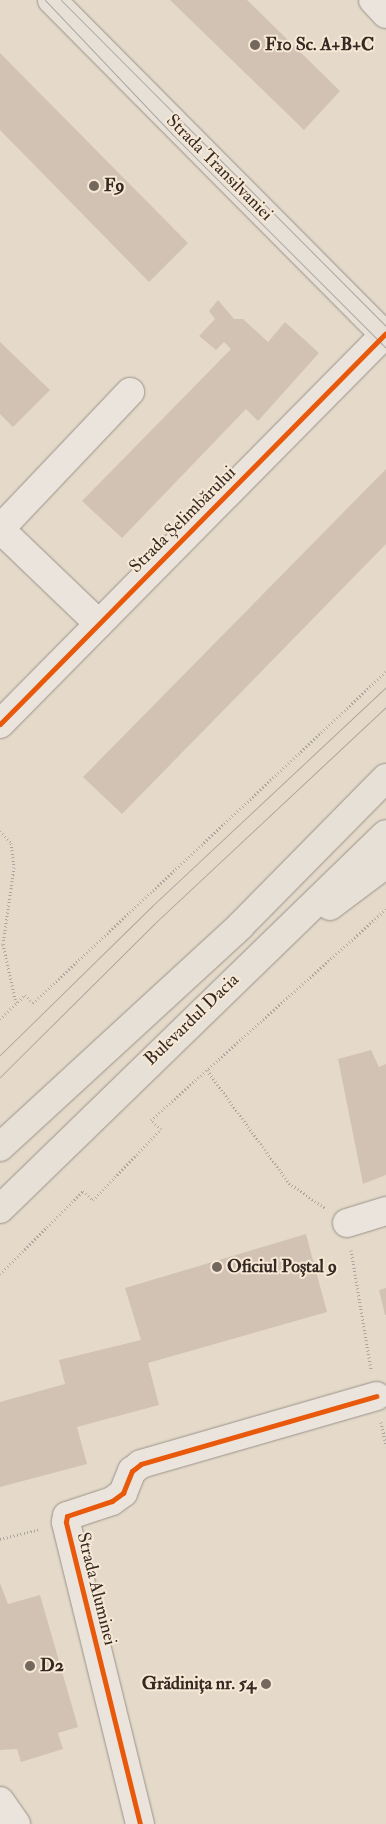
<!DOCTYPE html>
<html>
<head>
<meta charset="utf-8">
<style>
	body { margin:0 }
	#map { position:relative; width:386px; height:1824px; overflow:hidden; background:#e5daca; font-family:"IM FELL Double Pica",serif }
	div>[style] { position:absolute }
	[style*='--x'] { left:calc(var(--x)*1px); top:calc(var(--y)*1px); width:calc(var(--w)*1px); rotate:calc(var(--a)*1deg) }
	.building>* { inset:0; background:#d1c2b4 }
	.path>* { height:3px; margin-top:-1.5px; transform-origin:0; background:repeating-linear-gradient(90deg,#aaa59f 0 1px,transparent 0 3.5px) }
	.roads { filter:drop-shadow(0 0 1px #9a9288) drop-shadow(0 0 1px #9a9288) }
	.minor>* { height:28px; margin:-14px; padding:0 14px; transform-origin:14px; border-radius:14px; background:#eae4dd }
	.major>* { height:28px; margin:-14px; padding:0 14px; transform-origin:14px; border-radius:14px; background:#e7e0d7 }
	.tram>* { height:1px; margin:-0.5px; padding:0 0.5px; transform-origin:0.5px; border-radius:0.5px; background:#aaa59f }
	.cycleway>* { height:5px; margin:-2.5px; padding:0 2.5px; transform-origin:2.5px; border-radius:2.5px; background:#e8590c }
	.dots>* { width:14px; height:14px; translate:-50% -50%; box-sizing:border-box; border:2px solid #f6e8d5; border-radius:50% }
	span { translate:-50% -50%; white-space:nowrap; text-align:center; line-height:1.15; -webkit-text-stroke:4px #f6e8d5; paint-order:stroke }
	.poi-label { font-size:18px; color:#352924; font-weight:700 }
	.left { translate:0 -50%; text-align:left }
	.right { translate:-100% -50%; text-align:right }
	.street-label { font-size:18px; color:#352924 }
</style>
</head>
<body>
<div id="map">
	<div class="building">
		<div style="clip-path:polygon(170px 0,247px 0,340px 91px,304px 130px)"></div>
		<div style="clip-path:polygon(0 53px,188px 243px,149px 282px,0 130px)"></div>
		<div style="clip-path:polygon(218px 300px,234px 319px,243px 319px,268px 342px,285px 322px,319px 353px,258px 421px,246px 409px,122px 538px,82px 501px,231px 349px,224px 342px,216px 350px,199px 336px,215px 319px,209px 311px)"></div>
		<div style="clip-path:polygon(0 342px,50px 390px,13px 427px,0 414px)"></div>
		<div style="clip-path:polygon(386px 469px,386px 544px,122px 814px,83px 777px)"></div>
		<div style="clip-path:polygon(371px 1050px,379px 1067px,386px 1064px,386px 1175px,363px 1184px,338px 1059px)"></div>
		<div style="clip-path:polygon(306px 1234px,327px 1312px,148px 1363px,159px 1405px,77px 1427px,87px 1464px,0 1487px,0 1402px,65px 1384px,59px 1360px,141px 1340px,125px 1288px)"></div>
		<div style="clip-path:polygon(386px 1288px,386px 1315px,385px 1315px,379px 1290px)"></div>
		<div style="clip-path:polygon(0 1583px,8px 1604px,40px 1595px,78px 1727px,58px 1733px,63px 1749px,21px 1762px,17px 1749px,0 1750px)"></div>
	</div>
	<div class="path">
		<div style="--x:0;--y:831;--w:16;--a:47"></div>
		<div style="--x:11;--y:843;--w:24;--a:83"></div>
		<div style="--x:14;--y:867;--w:78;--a:98.1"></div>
		<div style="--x:3;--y:944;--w:60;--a:77.6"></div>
		<div style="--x:0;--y:1019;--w:35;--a:-44"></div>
		<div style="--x:25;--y:995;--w:11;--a:45"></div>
		<div style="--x:33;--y:1003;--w:484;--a:-43.2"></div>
		<div style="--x:207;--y:1070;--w:140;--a:54"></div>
		<div style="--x:289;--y:1183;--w:44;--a:34.8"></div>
		<div style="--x:351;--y:1250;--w:122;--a:80.5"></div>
		<div style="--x:0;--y:1274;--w:117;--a:-45"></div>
		<div style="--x:83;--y:1191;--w:13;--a:42"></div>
		<div style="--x:93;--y:1200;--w:98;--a:-46.2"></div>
		<div style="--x:161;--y:1129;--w:13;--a:-138"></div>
		<div style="--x:151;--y:1120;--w:316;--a:-41.9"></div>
		<div style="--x:381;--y:1422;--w:25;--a:78"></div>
		<div style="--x:0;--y:1539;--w:41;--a:-14"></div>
	</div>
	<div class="roads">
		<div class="minor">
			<div style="--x:373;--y:0;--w:19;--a:47"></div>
			<div style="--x:0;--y:529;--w:189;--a:-46.5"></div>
			<div style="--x:0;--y:529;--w:137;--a:43.8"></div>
			<div style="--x:0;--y:724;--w:549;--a:-45.37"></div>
			<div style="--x:347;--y:1223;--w:41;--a:-17.1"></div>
			<div style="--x:0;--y:1801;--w:28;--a:55"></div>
			<div style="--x:140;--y:1824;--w:311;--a:-103.8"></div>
			<div style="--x:66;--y:1522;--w:6;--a:-81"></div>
			<div style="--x:67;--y:1516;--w:47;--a:-18.4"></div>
			<div style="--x:112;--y:1501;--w:14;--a:-36"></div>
			<div style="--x:123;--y:1493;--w:24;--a:-68"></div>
			<div style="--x:132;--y:1471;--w:11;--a:-38"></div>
			<div style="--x:141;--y:1464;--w:245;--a:-16.1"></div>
		</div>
		<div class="major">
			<div style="--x:52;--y:0;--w:474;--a:45.2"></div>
			<div style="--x:330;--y:906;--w:70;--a:-36.9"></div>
			<div style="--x:0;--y:1147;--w:326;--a:-42.6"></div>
			<div style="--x:240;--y:926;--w:208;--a:-45.4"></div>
			<div style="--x:0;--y:1209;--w:538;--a:-44.17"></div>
		</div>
	</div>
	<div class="tram">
		<div style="--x:45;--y:0;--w:186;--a:46.5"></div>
		<div style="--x:173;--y:135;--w:301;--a:45"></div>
		<div style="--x:61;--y:0;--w:460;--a:45.1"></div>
		<div style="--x:0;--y:1055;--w:213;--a:-44.4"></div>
		<div style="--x:152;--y:906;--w:320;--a:-43.1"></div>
		<div style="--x:0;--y:1077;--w:218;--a:-44.8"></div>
		<div style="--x:155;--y:923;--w:316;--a:-43.1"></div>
	</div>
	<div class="cycleway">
		<div style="--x:0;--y:724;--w:549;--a:-45.37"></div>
		<div style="--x:140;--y:1824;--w:311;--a:-103.8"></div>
		<div style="--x:66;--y:1522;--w:6;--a:-81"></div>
		<div style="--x:67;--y:1516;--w:47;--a:-18.4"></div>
		<div style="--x:112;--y:1501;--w:14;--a:-36"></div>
		<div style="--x:123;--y:1493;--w:24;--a:-68"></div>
		<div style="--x:132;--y:1471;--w:11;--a:-38"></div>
		<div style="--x:141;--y:1464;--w:245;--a:-16.1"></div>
	</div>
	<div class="dots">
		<div style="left:255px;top:45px;background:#73675e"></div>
		<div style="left:94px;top:186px;background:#73675e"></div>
		<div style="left:217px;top:1267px;background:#73675e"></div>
		<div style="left:30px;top:1666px;background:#73675e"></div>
		<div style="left:266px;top:1684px;background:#73675e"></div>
	</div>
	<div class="poi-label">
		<span class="left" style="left:265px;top:45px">F10 Sc. A+B+C</span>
		<span class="left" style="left:104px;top:186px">F9</span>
		<span class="left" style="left:227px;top:1267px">Oficiul Poștal 9</span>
		<span class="left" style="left:40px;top:1666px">D2</span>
		<span class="right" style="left:256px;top:1684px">Grădinița nr. 54</span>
	</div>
	<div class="street-label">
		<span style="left:219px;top:168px;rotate:45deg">Strada Transilvaniei</span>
		<span style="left:183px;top:520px;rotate:-45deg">Strada Șelimbărului</span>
		<span style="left:192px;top:1020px;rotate:-44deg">Bulevardul Dacia</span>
		<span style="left:96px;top:1589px;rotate:76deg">Strada Aluminei</span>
	</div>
</div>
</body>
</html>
